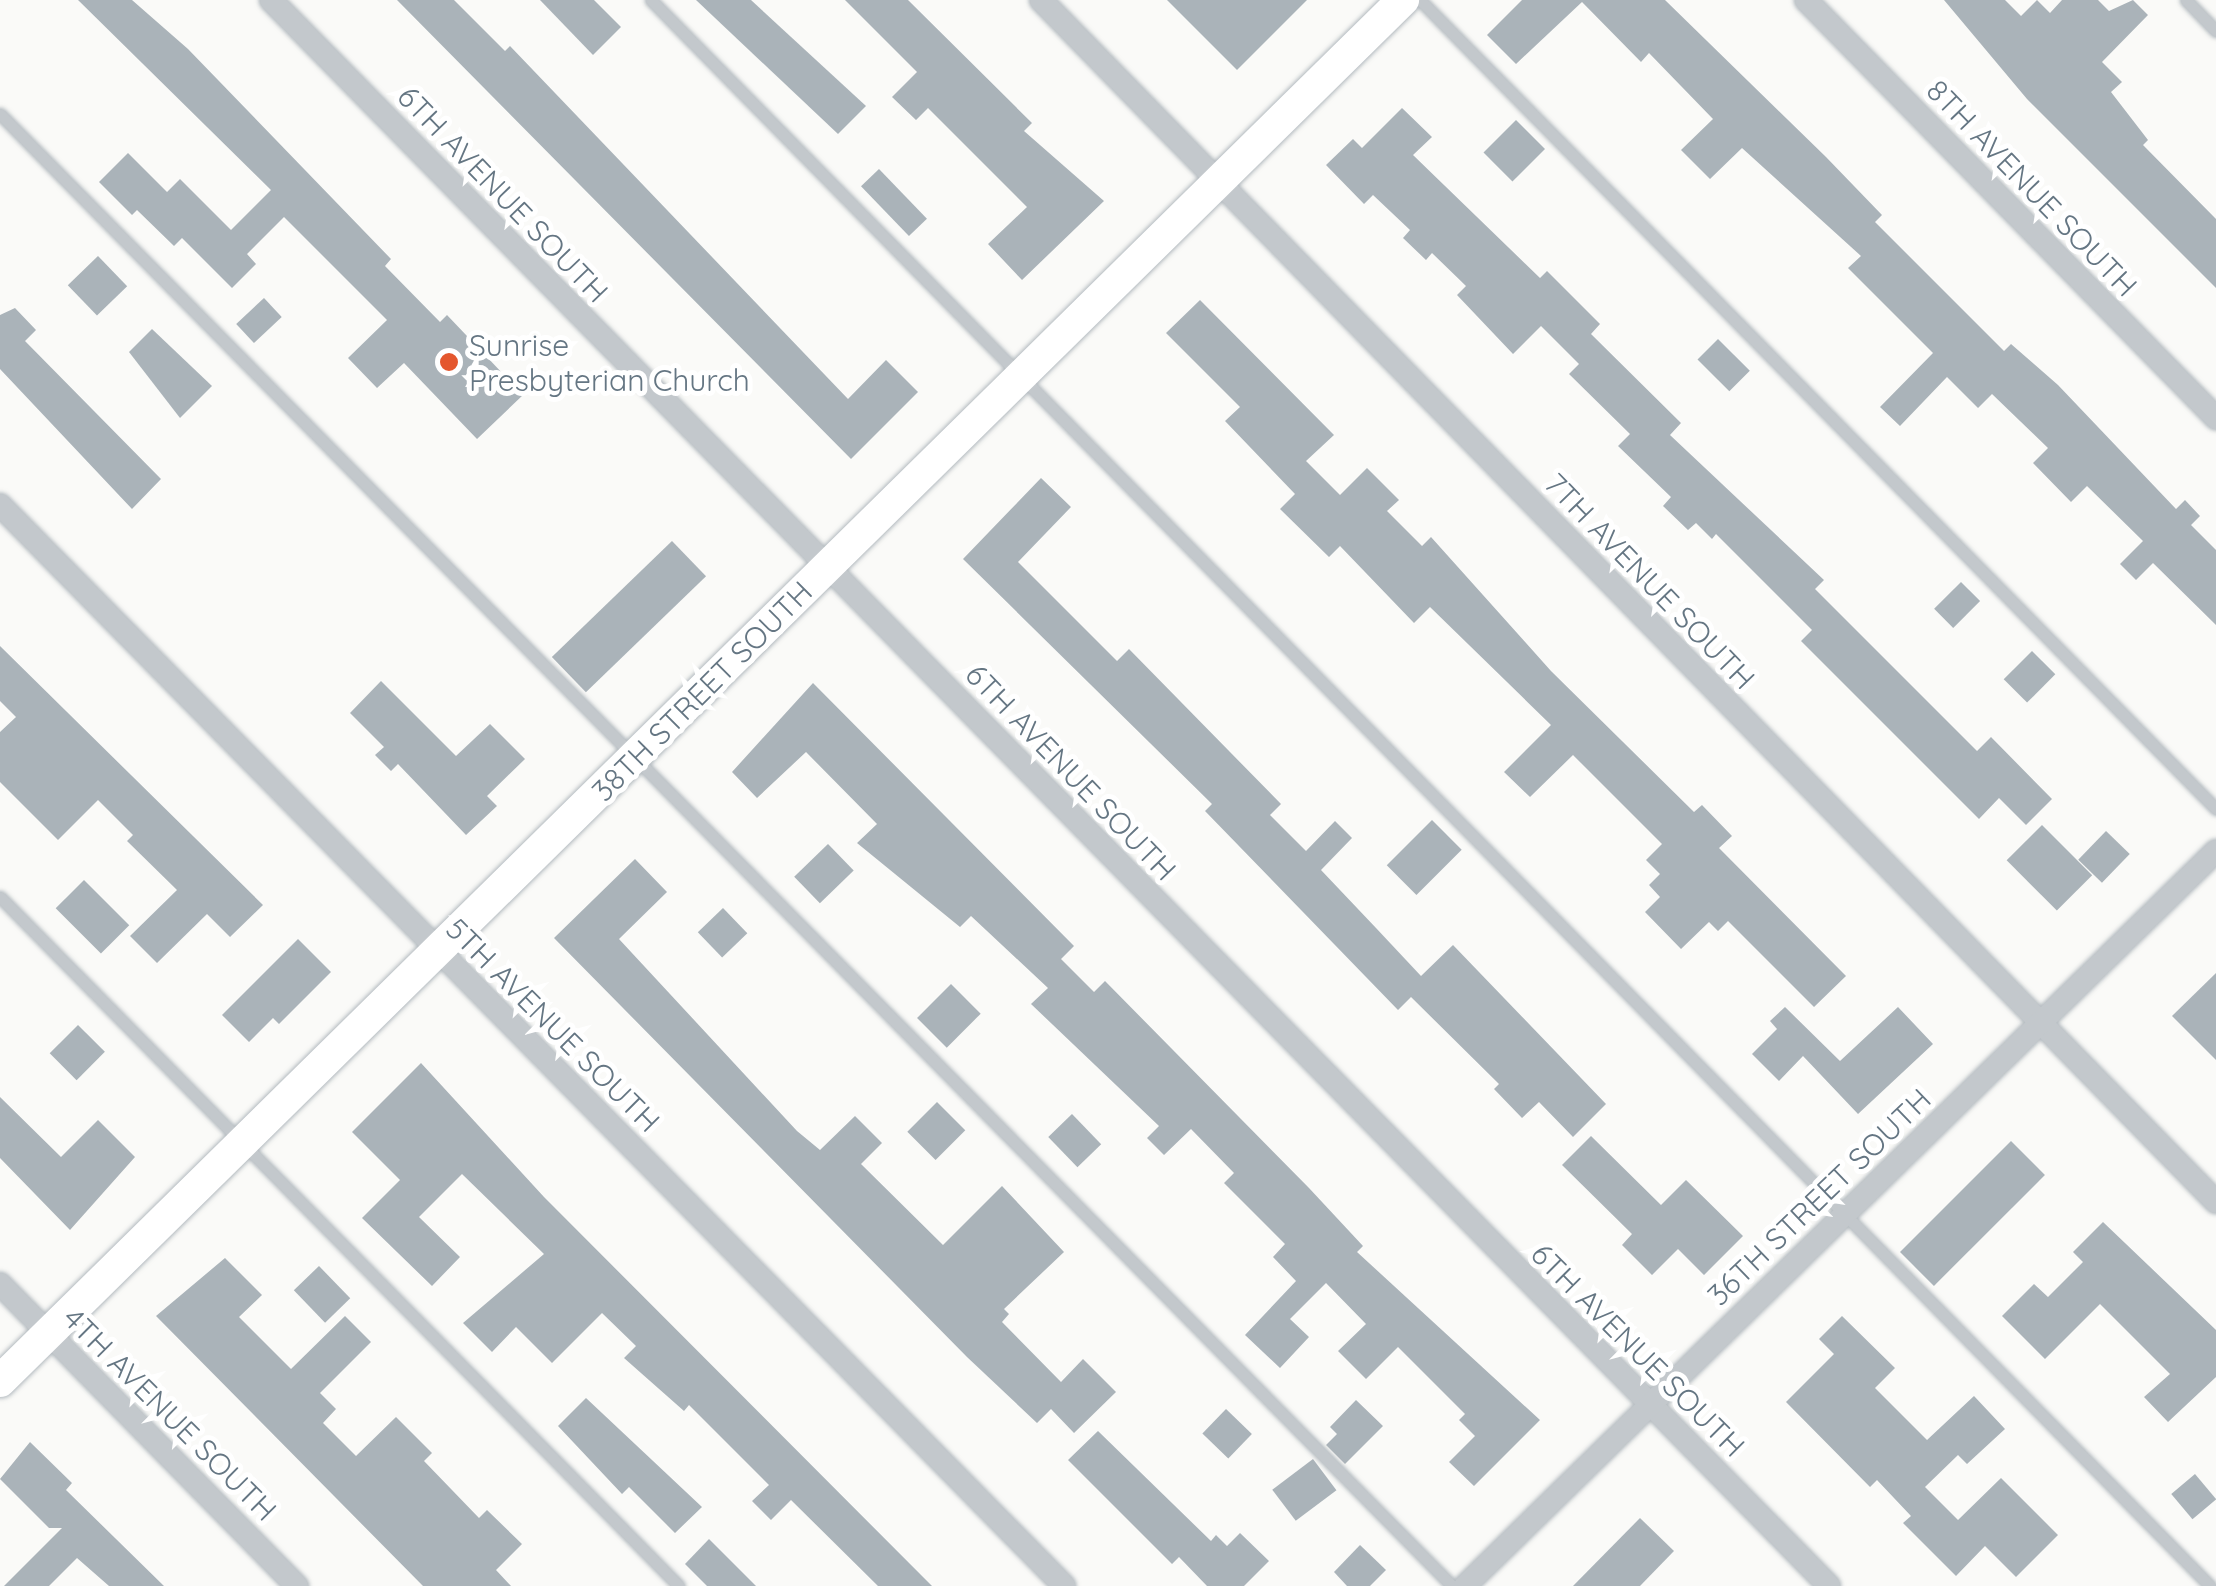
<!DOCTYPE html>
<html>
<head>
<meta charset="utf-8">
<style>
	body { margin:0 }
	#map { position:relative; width:2216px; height:1586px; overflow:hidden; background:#fafaf8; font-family:Quicksand,sans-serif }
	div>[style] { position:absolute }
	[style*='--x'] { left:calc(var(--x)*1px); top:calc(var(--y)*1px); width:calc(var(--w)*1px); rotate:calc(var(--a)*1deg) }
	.building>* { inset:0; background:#aab3b9; transform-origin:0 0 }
	.roads { filter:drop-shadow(0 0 2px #b3babf) drop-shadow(0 0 2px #b3babf) }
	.service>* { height:11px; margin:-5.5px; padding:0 5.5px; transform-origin:5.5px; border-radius:5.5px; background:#c3c8cc }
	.minor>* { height:22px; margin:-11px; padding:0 11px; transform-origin:11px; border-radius:11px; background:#c3c8cc }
	.secondary>* { height:32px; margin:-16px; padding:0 16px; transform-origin:16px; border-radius:16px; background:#fff }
	.dots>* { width:28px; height:28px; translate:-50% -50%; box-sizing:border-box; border:5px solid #fff; border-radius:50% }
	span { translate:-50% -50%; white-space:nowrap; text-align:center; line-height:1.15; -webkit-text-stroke:10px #fff; paint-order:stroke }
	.street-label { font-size:30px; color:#657683 }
	.poi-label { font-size:30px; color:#657683 }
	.left { translate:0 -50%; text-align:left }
</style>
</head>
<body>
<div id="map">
	<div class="building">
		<div style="clip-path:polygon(78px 0,132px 0,188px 49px,391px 259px,385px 266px,440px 322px,447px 315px,523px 395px,477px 439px,404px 363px,377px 388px,348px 358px,387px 320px,284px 217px,247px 254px,256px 264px,232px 288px,182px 238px,174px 246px,137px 210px,132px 215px,99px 182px,128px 153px,167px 192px,180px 179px,231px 230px,271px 190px)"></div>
		<div style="clip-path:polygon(397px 0,454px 0,505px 51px,510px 46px,848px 399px,886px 360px,918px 392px,851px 459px)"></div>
		<div style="clip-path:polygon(540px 0,594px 0,621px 27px,593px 55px)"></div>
		<div style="clip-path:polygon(696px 0,751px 0,866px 106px,838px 134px)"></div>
		<div style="clip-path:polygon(845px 0,908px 0,1032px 123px,1024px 131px,1104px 201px,1022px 280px,988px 244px,1027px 207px,928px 108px,916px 120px,892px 97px,917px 72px)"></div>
		<div style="clip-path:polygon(1167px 0,1307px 0,1237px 70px)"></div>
		<div style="clip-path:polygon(1522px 0,1665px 0,1826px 157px,1882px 215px,1875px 222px,2004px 351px,2011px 344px,2058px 385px,2176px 509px,2185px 500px,2200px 516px,2191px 525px,2216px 550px,2216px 625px,2153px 563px,2136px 580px,2120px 564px,2143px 541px,2087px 486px,2071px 502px,2033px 463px,2048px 448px,1992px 394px,1978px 408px,1947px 377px,1900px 426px,1880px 407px,1933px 353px,1848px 268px,1861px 256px,1742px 148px,1710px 179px,1681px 150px,1713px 119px,1649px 53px,1641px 62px,1582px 2px,1516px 64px,1487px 35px)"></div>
		<div style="clip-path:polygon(1944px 0,2005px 0,2021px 16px,2037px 0,2050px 13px,2062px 0,2098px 0,2109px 11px,2133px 0,2148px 15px,2102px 62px,2122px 82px,2111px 92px,2148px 140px,2143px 145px,2216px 219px,2216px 288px,2027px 99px)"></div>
		<div style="clip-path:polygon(1402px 108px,1432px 137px,1413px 155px,1540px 278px,1547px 271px,1600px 324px,1591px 334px,1681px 423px,1670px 435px,1824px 580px,1815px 589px,1977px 751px,1991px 737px,2052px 799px,2026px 825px,1999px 798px,1979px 819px,1801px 641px,1812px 630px,1716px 534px,1712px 539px,1696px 523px,1688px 530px,1663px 506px,1671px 497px,1618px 446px,1630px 434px,1569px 374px,1579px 364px,1541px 326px,1513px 354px,1457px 295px,1466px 286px,1432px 253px,1426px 260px,1403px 238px,1410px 230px,1373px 195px,1364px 204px,1326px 165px,1353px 139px,1362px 148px)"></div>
		<div style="left:1516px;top:120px;width:41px;height:46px;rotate:45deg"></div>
		<div style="left:879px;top:169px;width:69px;height:25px;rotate:46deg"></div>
		<div style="left:98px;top:256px;width:42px;height:42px;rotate:46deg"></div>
		<div style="left:264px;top:298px;width:26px;height:38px;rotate:47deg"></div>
		<div style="clip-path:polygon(1200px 300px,1334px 435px,1306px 461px,1340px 495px,1367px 468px,1399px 500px,1387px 511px,1422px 546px,1431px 537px,1551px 671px,1694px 812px,1702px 805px,1732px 836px,1719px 848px,1846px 976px,1814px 1007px,1728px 921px,1718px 931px,1709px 922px,1681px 949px,1645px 912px,1660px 897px,1649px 885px,1660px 874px,1646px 860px,1662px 844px,1573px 755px,1530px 797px,1504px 772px,1551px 725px,1430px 607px,1414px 623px,1340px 546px,1329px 557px,1280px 509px,1295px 494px,1225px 421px,1240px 407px,1166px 333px)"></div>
		<div style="clip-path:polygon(15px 308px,36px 330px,25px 341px,161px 479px,132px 509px,0 369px,0 315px)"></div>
		<div style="clip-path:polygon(152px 329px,212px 386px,180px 418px,129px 352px)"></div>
		<div style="left:1718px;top:339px;width:45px;height:29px;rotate:45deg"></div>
		<div style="clip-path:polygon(1041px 478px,1071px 507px,1018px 562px,1117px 661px,1129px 649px,1281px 804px,1270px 815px,1306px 851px,1335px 821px,1352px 838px,1321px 870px,1376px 928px,1421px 976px,1453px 945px,1606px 1104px,1573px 1137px,1539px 1102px,1522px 1118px,1494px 1089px,1499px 1084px,1411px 997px,1398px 1010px,1205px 811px,1212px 804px,963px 559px)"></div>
		<div style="left:672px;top:541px;width:49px;height:167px;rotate:46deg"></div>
		<div style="left:1961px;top:582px;width:27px;height:38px;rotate:45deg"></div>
		<div style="clip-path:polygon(0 646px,263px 905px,230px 937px,207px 914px,157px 963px,130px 936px,177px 890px,127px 841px,133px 835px,98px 800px,58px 840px,0 782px,0 732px,16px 717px,0 701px)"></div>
		<div style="left:2032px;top:651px;width:33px;height:40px;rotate:45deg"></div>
		<div style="clip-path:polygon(381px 681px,456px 756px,490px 724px,525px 759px,487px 796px,497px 806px,466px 835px,398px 764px,391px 771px,375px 755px,384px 747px,350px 713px)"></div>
		<div style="clip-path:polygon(813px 683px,1074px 946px,1061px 959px,1094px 992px,1105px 981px,1309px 1188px,1363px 1246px,1357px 1252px,1540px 1420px,1474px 1486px,1449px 1462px,1475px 1436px,1459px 1420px,1465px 1414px,1398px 1347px,1366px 1379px,1338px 1351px,1366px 1324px,1326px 1283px,1290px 1319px,1309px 1337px,1280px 1368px,1245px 1335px,1296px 1281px,1273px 1257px,1285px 1244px,1224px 1183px,1234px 1173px,1191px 1129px,1164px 1155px,1147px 1138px,1159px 1126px,1031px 1004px,1048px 988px,971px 916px,960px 927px,857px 843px,877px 824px,806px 752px,757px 798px,732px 772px)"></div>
		<div style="left:1432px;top:820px;width:42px;height:64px;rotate:45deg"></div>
		<div style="left:2042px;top:825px;width:71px;height:50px;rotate:45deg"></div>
		<div style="left:2106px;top:831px;width:33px;height:40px;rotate:44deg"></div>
		<div style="left:828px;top:844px;width:37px;height:47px;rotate:46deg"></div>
		<div style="clip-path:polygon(635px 859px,667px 892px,619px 939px,797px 1131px,820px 1150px,855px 1116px,882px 1143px,861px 1164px,943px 1245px,1002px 1186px,1064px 1252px,1004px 1309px,1009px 1314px,1002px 1322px,1061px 1382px,1083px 1359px,1116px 1392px,1074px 1433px,1051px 1409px,1037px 1423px,967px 1357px,554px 938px)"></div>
		<div style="left:84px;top:880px;width:64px;height:40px;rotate:45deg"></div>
		<div style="left:723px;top:908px;width:35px;height:35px;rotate:46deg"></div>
		<div style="clip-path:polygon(298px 939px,331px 972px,279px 1024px,273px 1018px,249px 1042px,222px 1015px)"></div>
		<div style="clip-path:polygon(2216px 973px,2216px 1060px,2172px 1016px)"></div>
		<div style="left:951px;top:984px;width:42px;height:48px;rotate:45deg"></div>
		<div style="clip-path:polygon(1785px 1007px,1840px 1061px,1898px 1007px,1933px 1044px,1858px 1114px,1803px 1056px,1779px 1081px,1752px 1054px,1777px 1029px,1770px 1021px)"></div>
		<div style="left:78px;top:1025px;width:38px;height:40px;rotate:45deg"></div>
		<div style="clip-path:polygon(421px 1063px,544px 1197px,932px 1586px,878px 1586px,791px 1500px,771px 1520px,752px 1501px,769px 1485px,689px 1405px,684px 1411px,624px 1358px,636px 1346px,602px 1313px,552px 1363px,516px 1327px,492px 1352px,463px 1323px,544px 1254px,462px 1174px,419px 1217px,460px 1257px,432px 1286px,362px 1218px,400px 1180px,352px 1132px)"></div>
		<div style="clip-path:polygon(0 1097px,61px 1157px,98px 1120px,135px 1157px,70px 1230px,0 1158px)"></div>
		<div style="left:937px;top:1102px;width:40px;height:42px;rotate:45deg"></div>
		<div style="left:1072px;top:1114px;width:42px;height:33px;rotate:46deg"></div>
		<div style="clip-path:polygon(1591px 1136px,1661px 1205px,1686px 1180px,1743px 1236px,1704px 1275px,1678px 1249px,1652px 1275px,1622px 1245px,1632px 1234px,1562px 1165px)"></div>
		<div style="left:2011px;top:1141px;width:48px;height:157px;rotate:45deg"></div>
		<div style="clip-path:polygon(2103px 1222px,2216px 1330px,2216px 1377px,2168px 1422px,2144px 1397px,2170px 1374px,2100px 1304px,2045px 1359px,2002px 1316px,2034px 1284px,2048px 1297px,2083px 1262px,2073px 1252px)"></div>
		<div style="clip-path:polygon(225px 1258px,262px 1295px,239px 1317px,291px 1369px,345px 1316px,371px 1342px,320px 1393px,336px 1409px,323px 1423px,356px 1456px,396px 1417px,432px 1453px,424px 1461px,479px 1518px,487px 1510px,522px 1544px,496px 1570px,511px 1586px,423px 1586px,156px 1316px)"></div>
		<div style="left:319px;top:1266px;width:45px;height:35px;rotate:46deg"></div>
		<div style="clip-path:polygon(1842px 1316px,1895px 1368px,1875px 1388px,1927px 1440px,1974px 1396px,2005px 1429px,1967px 1464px,1958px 1455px,1925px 1487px,1958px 1520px,2001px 1478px,2058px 1535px,2016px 1577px,1985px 1546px,1956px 1576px,1903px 1523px,1911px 1516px,1877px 1480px,1870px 1487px,1786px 1402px,1834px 1354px,1819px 1339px)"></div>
		<div style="clip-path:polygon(586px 1398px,702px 1507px,675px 1533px,629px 1487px,622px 1494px,558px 1426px)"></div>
		<div style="clip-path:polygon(1356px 1400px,1383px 1426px,1345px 1464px,1326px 1445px,1337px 1434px,1330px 1427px)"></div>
		<div style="left:1226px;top:1409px;width:36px;height:34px;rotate:44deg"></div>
		<div style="clip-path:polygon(1098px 1431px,1211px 1541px,1216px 1535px,1227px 1546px,1240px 1533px,1269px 1561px,1244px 1586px,1207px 1586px,1179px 1557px,1172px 1564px,1068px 1460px)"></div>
		<div style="clip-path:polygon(30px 1442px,72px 1483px,66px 1490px,164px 1586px,109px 1586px,77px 1558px,49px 1586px,4px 1586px,62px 1528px,49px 1528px,0 1479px)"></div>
		<div style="left:1313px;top:1459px;width:39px;height:51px;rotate:53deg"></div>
		<div style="left:2195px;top:1474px;width:33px;height:31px;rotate:50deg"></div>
		<div style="clip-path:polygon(1640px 1518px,1674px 1551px,1640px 1586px,1573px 1586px)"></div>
		<div style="clip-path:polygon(709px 1539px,756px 1586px,707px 1586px,685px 1564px)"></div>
		<div style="clip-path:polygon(1360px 1545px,1386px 1570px,1370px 1586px,1347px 1586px,1334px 1572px)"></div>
	</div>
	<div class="roads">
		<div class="service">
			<div style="--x:651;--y:0;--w:2224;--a:45.49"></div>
			<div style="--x:1420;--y:0;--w:1135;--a:45.46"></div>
			<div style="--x:2186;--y:0;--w:43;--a:45.9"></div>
			<div style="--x:0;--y:114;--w:2068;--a:45.39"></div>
			<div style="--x:0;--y:897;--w:967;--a:45.42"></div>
		</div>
		<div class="minor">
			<div style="--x:271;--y:0;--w:2223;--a:45.51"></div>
			<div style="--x:1041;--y:0;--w:1681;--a:45.65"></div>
			<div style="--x:1806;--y:0;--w:586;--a:45.55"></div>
			<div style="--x:0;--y:505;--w:1517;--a:45.45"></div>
			<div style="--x:0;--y:1284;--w:424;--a:45.5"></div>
			<div style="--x:1465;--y:1586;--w:1051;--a:-44.38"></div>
		</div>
		<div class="secondary">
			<div style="--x:0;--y:1381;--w:1969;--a:-44.55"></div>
		</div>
	</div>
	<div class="dots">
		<div style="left:449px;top:362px;background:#e4572e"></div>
	</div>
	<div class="street-label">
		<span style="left:2032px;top:188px;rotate:46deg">8TH AVENUE SOUTH</span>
		<span style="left:503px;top:194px;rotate:46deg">6TH AVENUE SOUTH</span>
		<span style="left:1650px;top:581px;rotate:46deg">7TH AVENUE SOUTH</span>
		<span style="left:702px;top:691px;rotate:-45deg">38TH STREET SOUTH</span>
		<span style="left:1071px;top:772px;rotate:46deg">6TH AVENUE SOUTH</span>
		<span style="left:553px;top:1025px;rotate:45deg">5TH AVENUE SOUTH</span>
		<span style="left:1819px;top:1197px;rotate:-44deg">36TH STREET SOUTH</span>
		<span style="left:1638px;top:1350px;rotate:45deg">6TH AVENUE SOUTH</span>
		<span style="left:170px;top:1414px;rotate:45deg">4TH AVENUE SOUTH</span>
	</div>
	<div class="poi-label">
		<span class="left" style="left:469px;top:362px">Sunrise<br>Presbyterian Church</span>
	</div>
</div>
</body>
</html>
